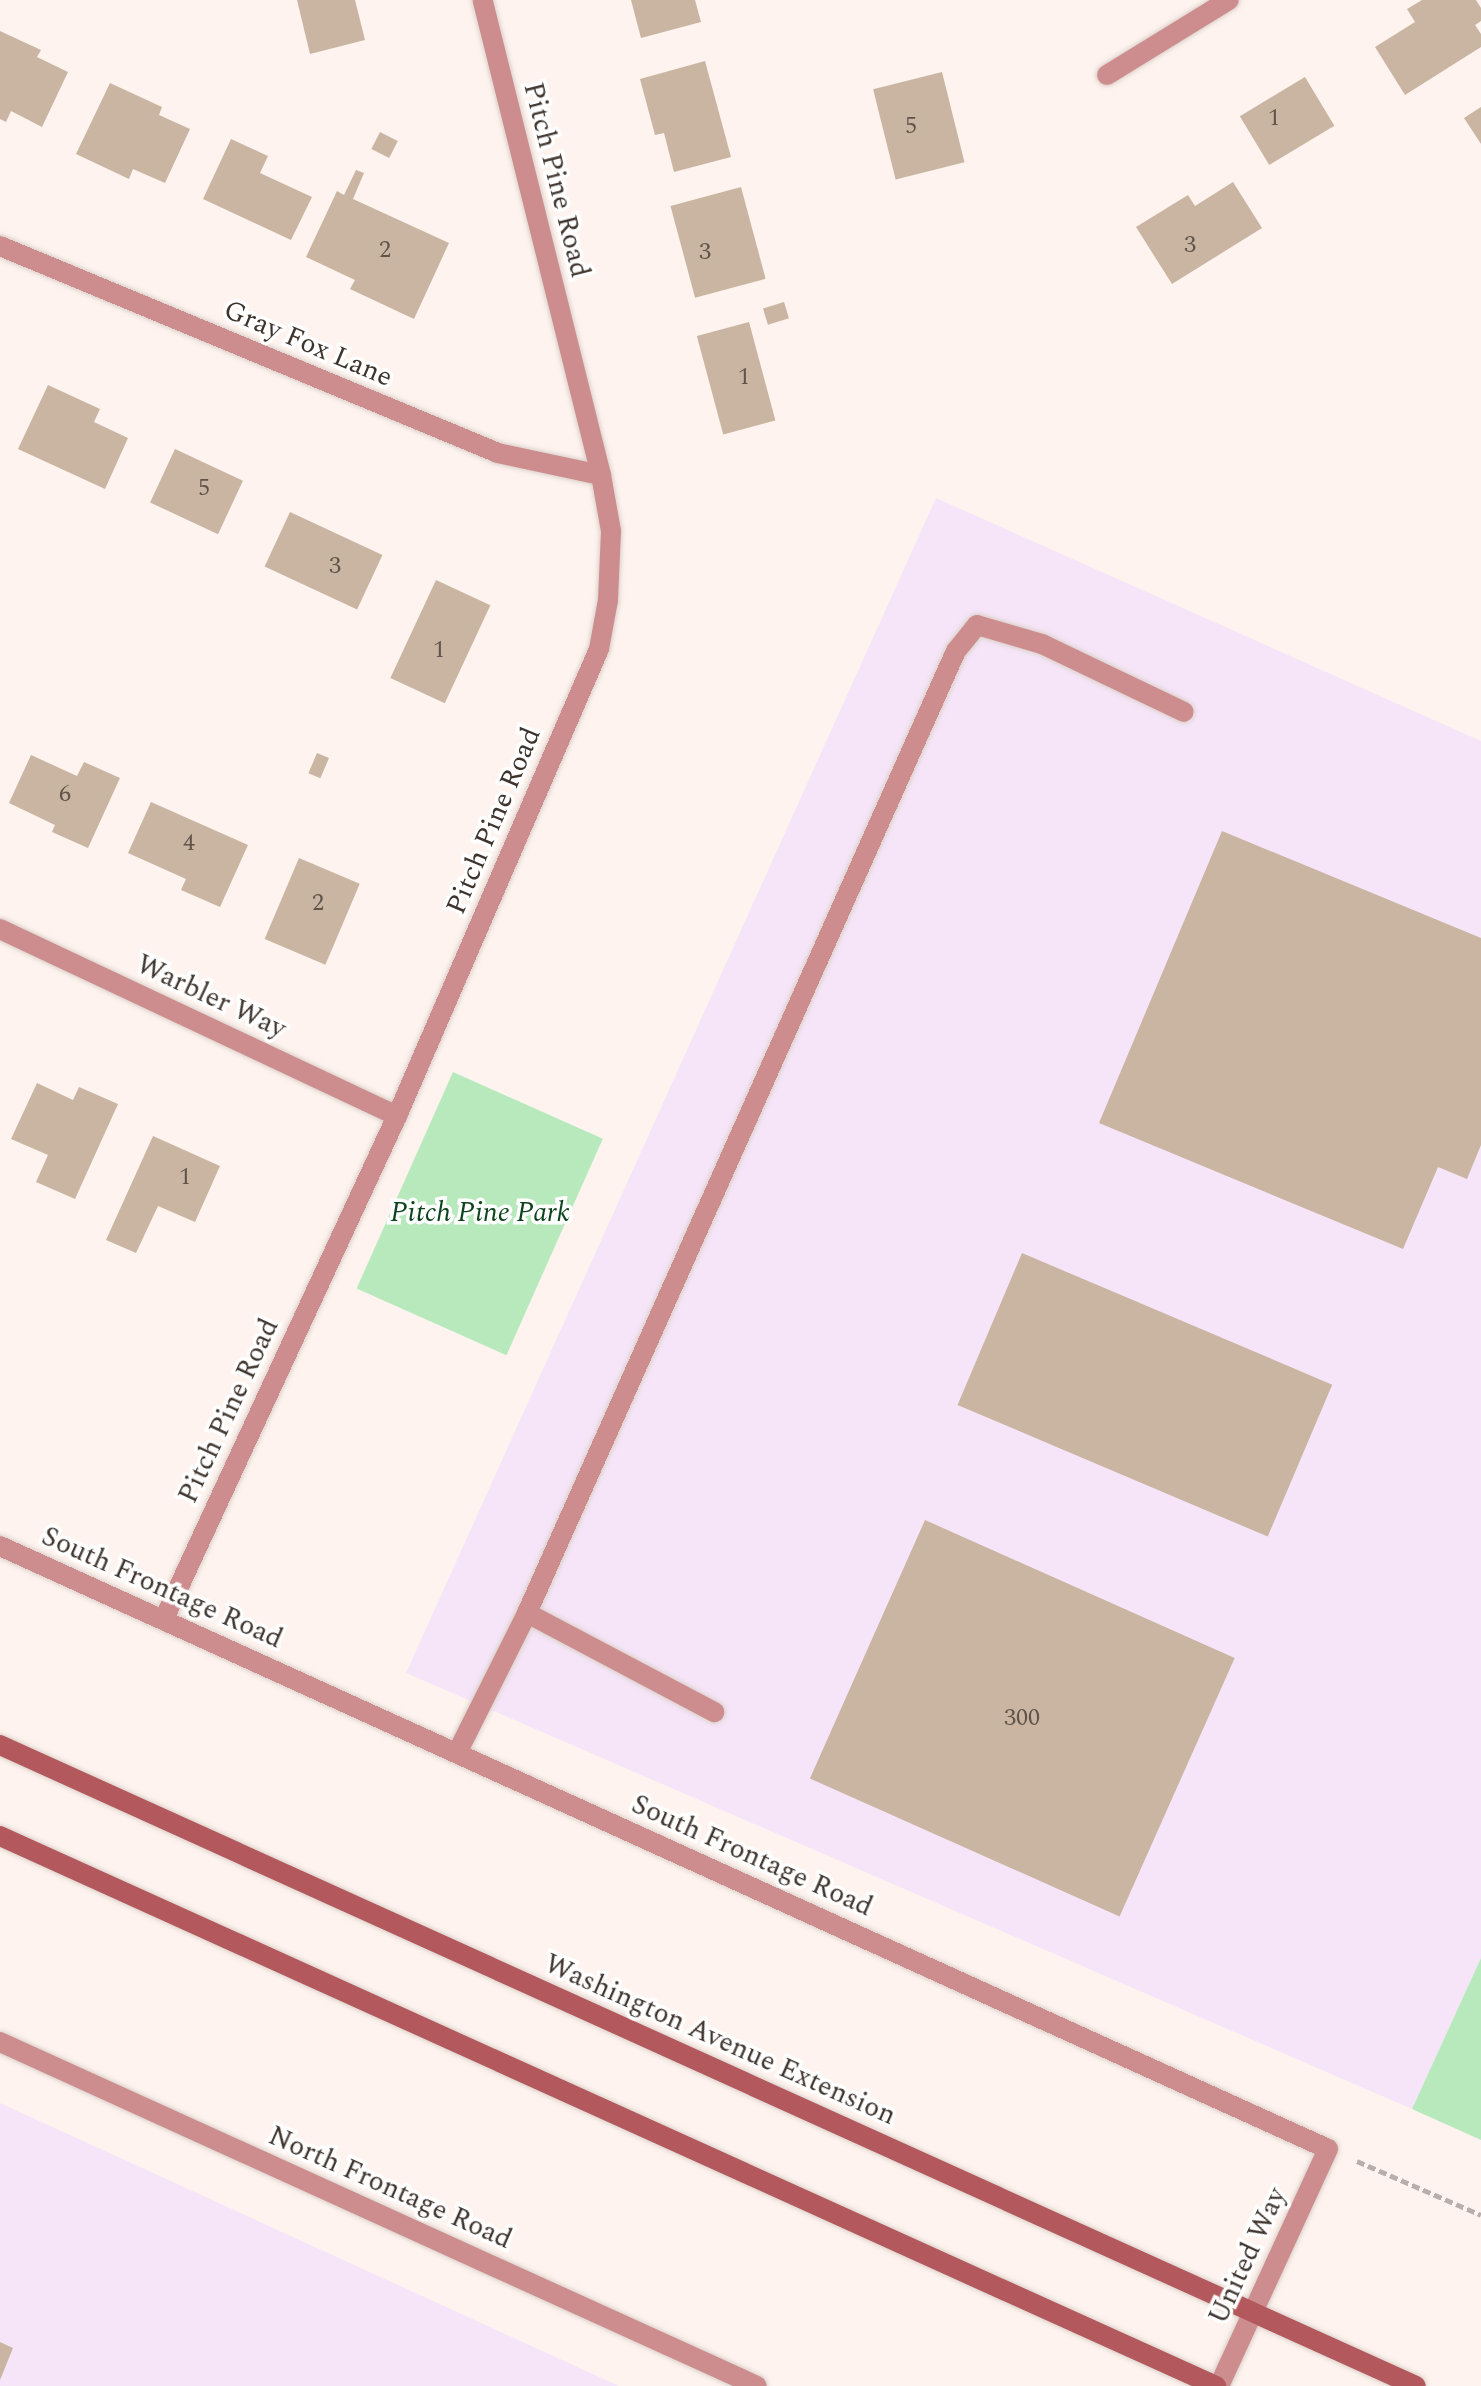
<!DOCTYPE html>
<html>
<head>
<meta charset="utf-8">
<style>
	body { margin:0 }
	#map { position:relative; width:1481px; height:2386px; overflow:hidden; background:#fef3ee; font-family:Spectral,serif }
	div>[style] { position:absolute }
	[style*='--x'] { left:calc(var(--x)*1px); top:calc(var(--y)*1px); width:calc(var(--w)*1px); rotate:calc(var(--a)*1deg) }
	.commercial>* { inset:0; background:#f6e5f8 }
	.green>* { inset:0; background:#b7e9bd; transform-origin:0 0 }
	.building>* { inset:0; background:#c9b5a2; transform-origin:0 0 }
	.path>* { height:5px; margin-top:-2.5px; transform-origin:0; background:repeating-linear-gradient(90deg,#b9aea9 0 8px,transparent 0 12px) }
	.roads { filter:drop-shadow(0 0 2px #dbd1cb) drop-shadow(0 0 2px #dbd1cb) }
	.lane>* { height:20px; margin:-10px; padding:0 10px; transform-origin:10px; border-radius:10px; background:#cd8d8e }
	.street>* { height:20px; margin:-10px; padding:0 10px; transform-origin:10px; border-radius:10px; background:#cd8d8e }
	.secondary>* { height:20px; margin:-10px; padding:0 10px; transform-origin:10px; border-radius:10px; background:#b3585c }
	span { translate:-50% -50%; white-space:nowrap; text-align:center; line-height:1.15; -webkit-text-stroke:7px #fff; paint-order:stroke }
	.number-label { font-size:24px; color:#61544b }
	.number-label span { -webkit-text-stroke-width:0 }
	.street-label { font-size:28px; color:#3e342e }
	.park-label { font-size:28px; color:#0e441c; font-style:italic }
</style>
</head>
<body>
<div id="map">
	<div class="commercial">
		<div style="clip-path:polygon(936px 498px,1481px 741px,1481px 1958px,1412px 2109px,406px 1673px)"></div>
		<div style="clip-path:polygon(0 2103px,619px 2386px,0 2386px)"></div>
	</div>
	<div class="green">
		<div style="left:453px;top:1072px;width:164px;height:237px;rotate:24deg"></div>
		<div style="clip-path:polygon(1481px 1958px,1481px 2140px,1412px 2109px)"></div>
	</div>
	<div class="building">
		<div style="clip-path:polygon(297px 0,355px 0,365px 40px,310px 54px)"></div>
		<div style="clip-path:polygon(631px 0,695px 0,701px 22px,641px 38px)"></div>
		<div style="clip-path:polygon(1422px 0,1476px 0,1481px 8px,1481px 21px,1475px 25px,1481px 34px,1481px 47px,1405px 95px,1375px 47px,1415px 22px,1407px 9px)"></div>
		<div style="clip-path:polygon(0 31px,41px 50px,37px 57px,68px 72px,42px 127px,11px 111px,6px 122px,0 119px)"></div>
		<div style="clip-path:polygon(705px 61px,731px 157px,674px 172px,664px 133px,655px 135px,640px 79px)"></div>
		<div style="left:942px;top:72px;width:93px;height:71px;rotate:76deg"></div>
		<div style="left:1305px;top:77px;width:57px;height:76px;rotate:59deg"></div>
		<div style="clip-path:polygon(110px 83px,162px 107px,159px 115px,190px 129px,165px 183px,133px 169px,129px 179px,76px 154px)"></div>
		<div style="clip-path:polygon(1481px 107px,1481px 144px,1464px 118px)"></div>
		<div style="left:380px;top:132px;width:20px;height:19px;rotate:27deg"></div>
		<div style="clip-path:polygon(231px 139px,268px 156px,260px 173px,312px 197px,291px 240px,203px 199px)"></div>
		<div style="clip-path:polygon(356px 170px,364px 173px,353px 199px,449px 243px,414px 319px,350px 289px,355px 280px,306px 257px,337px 191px,344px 195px)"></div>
		<div style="clip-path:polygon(1233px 182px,1262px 228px,1172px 284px,1136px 227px,1188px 195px,1195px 206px)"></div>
		<div style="left:741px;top:187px;width:95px;height:73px;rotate:75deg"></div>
		<div style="left:784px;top:302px;width:17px;height:22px;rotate:73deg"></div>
		<div style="left:749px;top:322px;width:102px;height:54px;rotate:75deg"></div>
		<div style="clip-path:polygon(48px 385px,100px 409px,94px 422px,128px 438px,105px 489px,18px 449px)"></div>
		<div style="left:175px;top:449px;width:75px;height:59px;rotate:25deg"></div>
		<div style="left:290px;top:512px;width:102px;height:60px;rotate:25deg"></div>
		<div style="left:436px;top:580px;width:60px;height:108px;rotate:25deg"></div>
		<div style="left:317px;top:753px;width:13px;height:22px;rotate:23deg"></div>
		<div style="clip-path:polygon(31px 755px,77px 776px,84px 762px,120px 778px,88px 848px,52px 832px,55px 825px,9px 803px)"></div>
		<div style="clip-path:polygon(151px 802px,248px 845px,220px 907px,181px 890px,186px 879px,128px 853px)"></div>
		<div style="clip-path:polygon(1222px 831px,1481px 938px,1481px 1145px,1467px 1179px,1438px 1167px,1403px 1249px,1099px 1123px)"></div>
		<div style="left:299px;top:858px;width:66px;height:88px;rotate:23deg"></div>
		<div style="clip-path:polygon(37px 1083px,73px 1100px,79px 1087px,118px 1104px,75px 1199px,36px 1182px,48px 1155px,11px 1139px)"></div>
		<div style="clip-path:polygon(153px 1136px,220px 1166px,195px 1222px,158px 1206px,136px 1253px,106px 1240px)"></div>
		<div style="left:1022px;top:1253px;width:337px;height:165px;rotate:23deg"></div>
		<div style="left:925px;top:1520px;width:339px;height:283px;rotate:24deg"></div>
		<div style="clip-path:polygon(0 2342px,13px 2348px,0 2380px)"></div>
	</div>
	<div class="path">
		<div style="--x:1357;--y:2161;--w:135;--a:23.5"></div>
	</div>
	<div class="roads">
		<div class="lane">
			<div style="--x:0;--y:1546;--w:1458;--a:24.42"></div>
			<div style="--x:1328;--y:2149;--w:261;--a:114.7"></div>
			<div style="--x:527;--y:1613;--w:1053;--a:-65.97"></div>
			<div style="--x:956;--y:651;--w:33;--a:-51"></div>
			<div style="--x:977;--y:625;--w:68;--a:16.3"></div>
			<div style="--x:1042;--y:644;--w:157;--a:25.6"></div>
			<div style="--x:457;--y:1753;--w:157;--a:-63.4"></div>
			<div style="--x:527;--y:1613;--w:212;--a:27.9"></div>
			<div style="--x:0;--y:2042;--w:831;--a:24.44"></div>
		</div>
		<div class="street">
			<div style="--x:1107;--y:75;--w:143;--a:-31.6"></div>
			<div style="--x:0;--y:246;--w:539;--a:22.57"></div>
			<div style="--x:498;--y:453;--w:105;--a:12.1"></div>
			<div style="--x:0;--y:929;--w:439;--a:25.2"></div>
			<div style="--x:164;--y:1619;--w:554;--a:-65.15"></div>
			<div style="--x:397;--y:1116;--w:509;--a:-66.61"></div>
			<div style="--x:599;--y:649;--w:50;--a:-79.6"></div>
			<div style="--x:608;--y:600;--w:69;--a:-87.5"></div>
			<div style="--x:611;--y:531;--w:57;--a:-100.1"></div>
			<div style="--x:601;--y:475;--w:489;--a:-104"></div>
		</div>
		<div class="secondary">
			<div style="--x:0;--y:1745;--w:1554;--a:24.36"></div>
			<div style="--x:0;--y:1836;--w:1335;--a:24.34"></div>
		</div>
	</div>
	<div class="number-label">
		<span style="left:1274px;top:119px">1</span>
		<span style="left:911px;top:127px">5</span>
		<span style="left:1190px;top:246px">3</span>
		<span style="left:385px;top:251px">2</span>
		<span style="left:705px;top:253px">3</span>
		<span style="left:744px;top:378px">1</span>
		<span style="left:204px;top:489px">5</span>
		<span style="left:335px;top:567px">3</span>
		<span style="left:439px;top:651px">1</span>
		<span style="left:65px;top:795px">6</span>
		<span style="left:189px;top:844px">4</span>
		<span style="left:318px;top:904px">2</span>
		<span style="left:185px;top:1178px">1</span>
		<span style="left:1022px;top:1719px">300</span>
	</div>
	<div class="street-label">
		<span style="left:556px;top:180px;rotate:76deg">Pitch Pine Road</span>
		<span style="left:308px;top:344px;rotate:23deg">Gray Fox Lane</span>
		<span style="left:494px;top:821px;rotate:-67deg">Pitch Pine Road</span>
		<span style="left:211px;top:997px;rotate:25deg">Warbler Way</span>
		<span style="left:229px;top:1411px;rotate:-65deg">Pitch Pine Road</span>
		<span style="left:162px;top:1588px;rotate:24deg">South Frontage Road</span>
		<span style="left:752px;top:1856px;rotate:24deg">South Frontage Road</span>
		<span style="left:720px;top:2040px;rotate:24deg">Washington Avenue Extension</span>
		<span style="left:390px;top:2188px;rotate:24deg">North Frontage Road</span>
		<span style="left:1248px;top:2256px;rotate:-65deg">United Way</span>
	</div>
	<div class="park-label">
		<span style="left:480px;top:1213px">Pitch Pine Park</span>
	</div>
</div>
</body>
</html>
